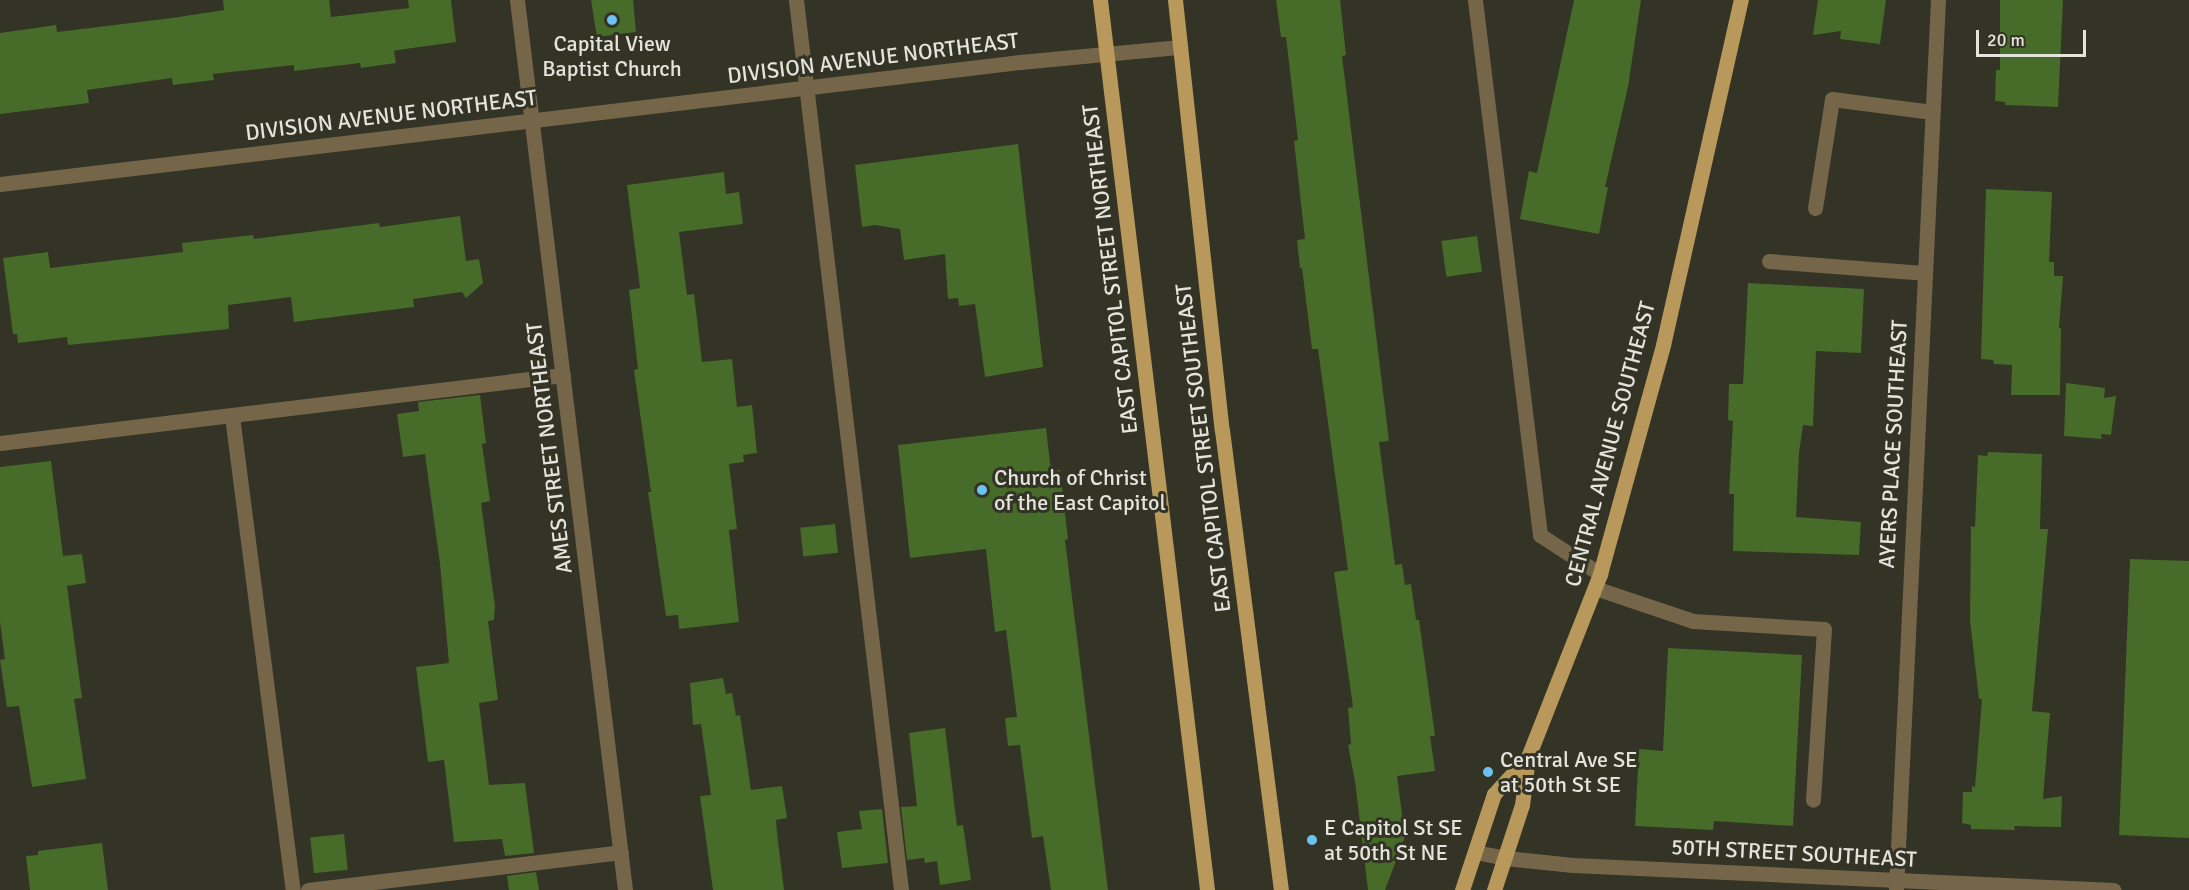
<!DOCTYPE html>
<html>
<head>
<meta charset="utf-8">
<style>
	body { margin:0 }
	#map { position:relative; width:2189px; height:890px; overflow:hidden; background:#333326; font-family:Signika,sans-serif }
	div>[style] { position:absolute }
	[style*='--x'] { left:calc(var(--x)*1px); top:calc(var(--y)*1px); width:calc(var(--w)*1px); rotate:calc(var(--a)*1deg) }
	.building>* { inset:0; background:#476b28; transform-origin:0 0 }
	.minor>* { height:15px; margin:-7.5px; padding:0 7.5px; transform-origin:7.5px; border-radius:7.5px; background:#766649 }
	.major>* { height:15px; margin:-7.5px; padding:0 7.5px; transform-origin:7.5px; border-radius:7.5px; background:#b8985b }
	.dots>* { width:16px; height:16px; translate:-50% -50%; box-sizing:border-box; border:3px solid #333326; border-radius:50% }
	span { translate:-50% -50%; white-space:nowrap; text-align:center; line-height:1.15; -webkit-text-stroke:6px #333326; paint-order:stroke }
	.poi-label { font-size:22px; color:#e3e4dc }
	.left { translate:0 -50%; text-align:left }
	.street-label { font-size:22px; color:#e3e4dc }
	.scale { position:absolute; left:1976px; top:30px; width:110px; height:27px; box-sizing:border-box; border:3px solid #e3e4dc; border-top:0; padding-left:8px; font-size:18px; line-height:21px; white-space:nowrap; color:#e3e4dc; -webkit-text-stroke:4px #333326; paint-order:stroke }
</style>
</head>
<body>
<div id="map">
	<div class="building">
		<div style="clip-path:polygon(223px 0,329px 0,331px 17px,409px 8px,408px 0,451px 0,456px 42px,398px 50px,394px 51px,396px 63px,361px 68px,360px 63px,294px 71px,294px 65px,213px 74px,214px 80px,173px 85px,172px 78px,87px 90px,89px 103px,0 114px,0 33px,56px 25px,57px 32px,172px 18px,224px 10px)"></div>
		<div style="clip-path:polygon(591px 0,633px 0,636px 32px,597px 37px)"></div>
		<div style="clip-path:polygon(1276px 0,1340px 0,1346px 55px,1342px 56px,1389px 441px,1379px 442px,1395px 565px,1402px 564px,1405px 585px,1411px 584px,1416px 620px,1419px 620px,1435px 736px,1430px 736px,1435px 771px,1397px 776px,1405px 837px,1385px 890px,1368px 890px,1355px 781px,1348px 745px,1351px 744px,1348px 708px,1353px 707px,1334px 572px,1348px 570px,1318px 349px,1312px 349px,1302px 268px,1300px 268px,1297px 240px,1305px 239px,1294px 141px,1298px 140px,1286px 37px,1281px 37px)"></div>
		<div style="clip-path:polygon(1574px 0,1641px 0,1628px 87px,1605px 187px,1608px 187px,1599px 234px,1520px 219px,1529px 171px,1537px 173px)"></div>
		<div style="clip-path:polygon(1818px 0,1886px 0,1880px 44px,1840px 39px,1841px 31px,1813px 35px)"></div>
		<div style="clip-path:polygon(2000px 0,2063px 0,2058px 107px,2005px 105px,2005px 102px,1995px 101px,1996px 70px,2000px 70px)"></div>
		<div style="clip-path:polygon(1018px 144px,1043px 367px,985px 377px,975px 304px,959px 306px,958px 298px,948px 299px,945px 254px,904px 260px,900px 229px,875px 225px,862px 227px,855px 165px)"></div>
		<div style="clip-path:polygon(724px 172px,726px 194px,739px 192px,743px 224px,679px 232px,687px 295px,694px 294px,702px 362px,732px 359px,737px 407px,752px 405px,757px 453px,743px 455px,744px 462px,729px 464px,737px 529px,729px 530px,739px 622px,679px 629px,678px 615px,666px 616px,648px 492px,651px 492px,634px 370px,638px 369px,629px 290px,640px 288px,627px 185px)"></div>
		<div style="clip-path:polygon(1986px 189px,2052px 192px,2049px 262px,2054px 262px,2054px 276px,2063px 276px,2059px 328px,2061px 328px,2060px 395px,2011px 395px,2012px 365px,1994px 364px,1993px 360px,1981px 359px)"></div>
		<div style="clip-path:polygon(460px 216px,466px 261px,479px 259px,483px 283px,466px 298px,462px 292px,413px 299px,414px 307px,294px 322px,291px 297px,228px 305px,229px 329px,68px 345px,67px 337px,18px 343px,17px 334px,13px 334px,3px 258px,48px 252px,50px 268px,183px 252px,182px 243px,253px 235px,254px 239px,379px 223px,380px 227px)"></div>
		<div style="left:1477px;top:236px;width:36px;height:36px;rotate:82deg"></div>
		<div style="clip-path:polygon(1748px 283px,1864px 289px,1861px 353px,1816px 351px,1813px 426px,1803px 425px,1799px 453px,1796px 517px,1861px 522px,1859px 555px,1733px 551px,1734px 494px,1729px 494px,1733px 421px,1728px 420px,1729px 384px,1743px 384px)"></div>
		<div style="clip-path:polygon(2066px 383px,2105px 388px,2104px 398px,2116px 396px,2111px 435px,2101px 434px,2102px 439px,2064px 436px)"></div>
		<div style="clip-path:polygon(480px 395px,486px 443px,482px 444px,490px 501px,481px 503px,495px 606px,494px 620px,488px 621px,498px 700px,479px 703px,489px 785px,525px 783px,534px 853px,505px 856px,502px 839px,454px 842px,444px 760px,428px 762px,416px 667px,449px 663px,440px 564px,425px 454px,403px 457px,397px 414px,419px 411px,418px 402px)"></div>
		<div style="clip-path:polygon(1046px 428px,1051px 471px,1060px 470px,1068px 539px,1065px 540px,1108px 890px,1051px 890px,1043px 836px,1032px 838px,1020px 745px,1008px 746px,1005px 718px,1017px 717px,1006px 630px,995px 632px,986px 549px,910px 558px,898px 445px)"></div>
		<div style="clip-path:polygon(1988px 452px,2042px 454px,2040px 529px,2048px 529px,2032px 711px,2050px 713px,2043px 799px,2062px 796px,2061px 827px,2014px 826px,2015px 830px,1971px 829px,1971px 825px,1962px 823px,1963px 792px,1972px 792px,1972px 786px,1975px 787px,1982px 699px,1979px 699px,1970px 620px,1971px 526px,1975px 527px,1978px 455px,1987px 456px)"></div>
		<div style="clip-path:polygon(51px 461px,63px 556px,82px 554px,86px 583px,67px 586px,82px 698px,74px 699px,86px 779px,32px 787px,19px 706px,7px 707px,0 660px,5px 659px,0 622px,0 467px)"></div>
		<div style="left:835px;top:524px;width:29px;height:35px;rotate:84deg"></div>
		<div style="clip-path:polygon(2130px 559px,2189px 561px,2189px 838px,2119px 835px)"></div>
		<div style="clip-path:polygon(1668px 648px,1802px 655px,1793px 826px,1714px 821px,1713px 830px,1635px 826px,1639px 749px,1663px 751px)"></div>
		<div style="clip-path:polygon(723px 678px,726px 694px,732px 693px,736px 716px,740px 715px,751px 790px,782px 786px,787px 818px,776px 820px,777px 833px,784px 890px,713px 890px,700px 796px,711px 795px,701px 724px,693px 725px,690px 683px)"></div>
		<div style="clip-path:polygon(945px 728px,957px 826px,963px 825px,971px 880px,940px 885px,937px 861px,925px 863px,924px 858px,907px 860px,901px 807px,917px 806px,909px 733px)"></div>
		<div style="clip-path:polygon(882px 809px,888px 863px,842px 868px,837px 832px,862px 829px,859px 811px)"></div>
		<div style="left:344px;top:834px;width:36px;height:34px;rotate:84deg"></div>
		<div style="clip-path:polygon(102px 843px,108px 890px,30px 890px,26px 856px,38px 855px,38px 851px)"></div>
		<div style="clip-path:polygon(536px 872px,539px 890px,509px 890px,507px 876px)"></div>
	</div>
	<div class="minor">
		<div style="--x:517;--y:0;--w:897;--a:83.08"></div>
		<div style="--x:796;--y:0;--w:896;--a:83.27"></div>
		<div style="--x:1475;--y:0;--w:539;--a:83.07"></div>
		<div style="--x:1540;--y:535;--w:72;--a:33"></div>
		<div style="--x:0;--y:184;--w:1027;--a:-6.82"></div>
		<div style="--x:1020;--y:62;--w:161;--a:-5.4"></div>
		<div style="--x:1815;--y:208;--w:110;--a:-81.1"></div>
		<div style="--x:1832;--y:99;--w:101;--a:7.4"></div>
		<div style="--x:1769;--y:261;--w:155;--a:4.4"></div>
		<div style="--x:232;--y:416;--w:478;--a:82.7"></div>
		<div style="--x:0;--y:443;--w:567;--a:-6.89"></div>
		<div style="--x:1595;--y:588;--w:103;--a:18.6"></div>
		<div style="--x:1693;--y:621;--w:131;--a:3.5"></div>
		<div style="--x:1824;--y:629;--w:171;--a:93.7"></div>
		<div style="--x:1475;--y:852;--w:31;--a:11"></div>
		<div style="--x:1505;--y:858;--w:68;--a:5.9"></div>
		<div style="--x:1573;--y:865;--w:541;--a:2.65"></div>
		<div style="--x:308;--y:890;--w:315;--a:-6.9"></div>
		<div style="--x:1896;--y:890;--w:891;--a:-87.3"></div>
	</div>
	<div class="major">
		<div style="--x:1100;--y:0;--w:896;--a:83.14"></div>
		<div style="--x:1175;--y:0;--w:433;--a:83.8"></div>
		<div style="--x:1222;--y:430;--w:464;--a:82.7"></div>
		<div style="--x:1462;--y:890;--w:101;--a:-71.6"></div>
		<div style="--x:1494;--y:794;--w:50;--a:-47.4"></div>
		<div style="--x:1494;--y:890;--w:89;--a:-71.8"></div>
		<div style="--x:1522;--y:805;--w:48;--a:-82.9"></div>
		<div style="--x:1528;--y:757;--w:197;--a:-68.5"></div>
		<div style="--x:1600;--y:574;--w:238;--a:-74.6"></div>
		<div style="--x:1663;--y:345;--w:354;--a:-77.3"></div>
	</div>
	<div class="dots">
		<div style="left:612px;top:20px;background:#6cc3f2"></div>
		<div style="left:982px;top:490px;background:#6cc3f2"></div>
		<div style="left:1488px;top:772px;background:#6cc3f2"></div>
		<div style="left:1312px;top:840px;background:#6cc3f2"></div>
	</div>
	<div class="poi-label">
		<span style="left:612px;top:56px">Capital View<br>Baptist Church</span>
		<span class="left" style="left:994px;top:490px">Church of Christ<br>of the East Capitol</span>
		<span class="left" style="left:1500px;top:772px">Central Ave SE<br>at 50th St SE</span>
		<span class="left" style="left:1324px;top:840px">E Capitol St SE<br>at 50th St NE</span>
	</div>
	<div class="street-label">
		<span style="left:873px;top:58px;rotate:-7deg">DIVISION AVENUE NORTHEAST</span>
		<span style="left:391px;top:115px;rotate:-7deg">DIVISION AVENUE NORTHEAST</span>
		<span style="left:1110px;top:269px;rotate:-97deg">EAST CAPITOL STREET NORTHEAST</span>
		<span style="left:1610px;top:444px;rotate:-75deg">CENTRAL AVENUE SOUTHEAST</span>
		<span style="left:1893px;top:444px;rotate:-87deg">AYERS PLACE SOUTHEAST</span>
		<span style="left:549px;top:448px;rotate:-97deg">AMES STREET NORTHEAST</span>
		<span style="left:1203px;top:448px;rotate:-97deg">EAST CAPITOL STREET SOUTHEAST</span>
		<span style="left:1794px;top:853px;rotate:3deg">50TH STREET SOUTHEAST</span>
	</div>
	<div class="scale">20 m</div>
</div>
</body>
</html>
